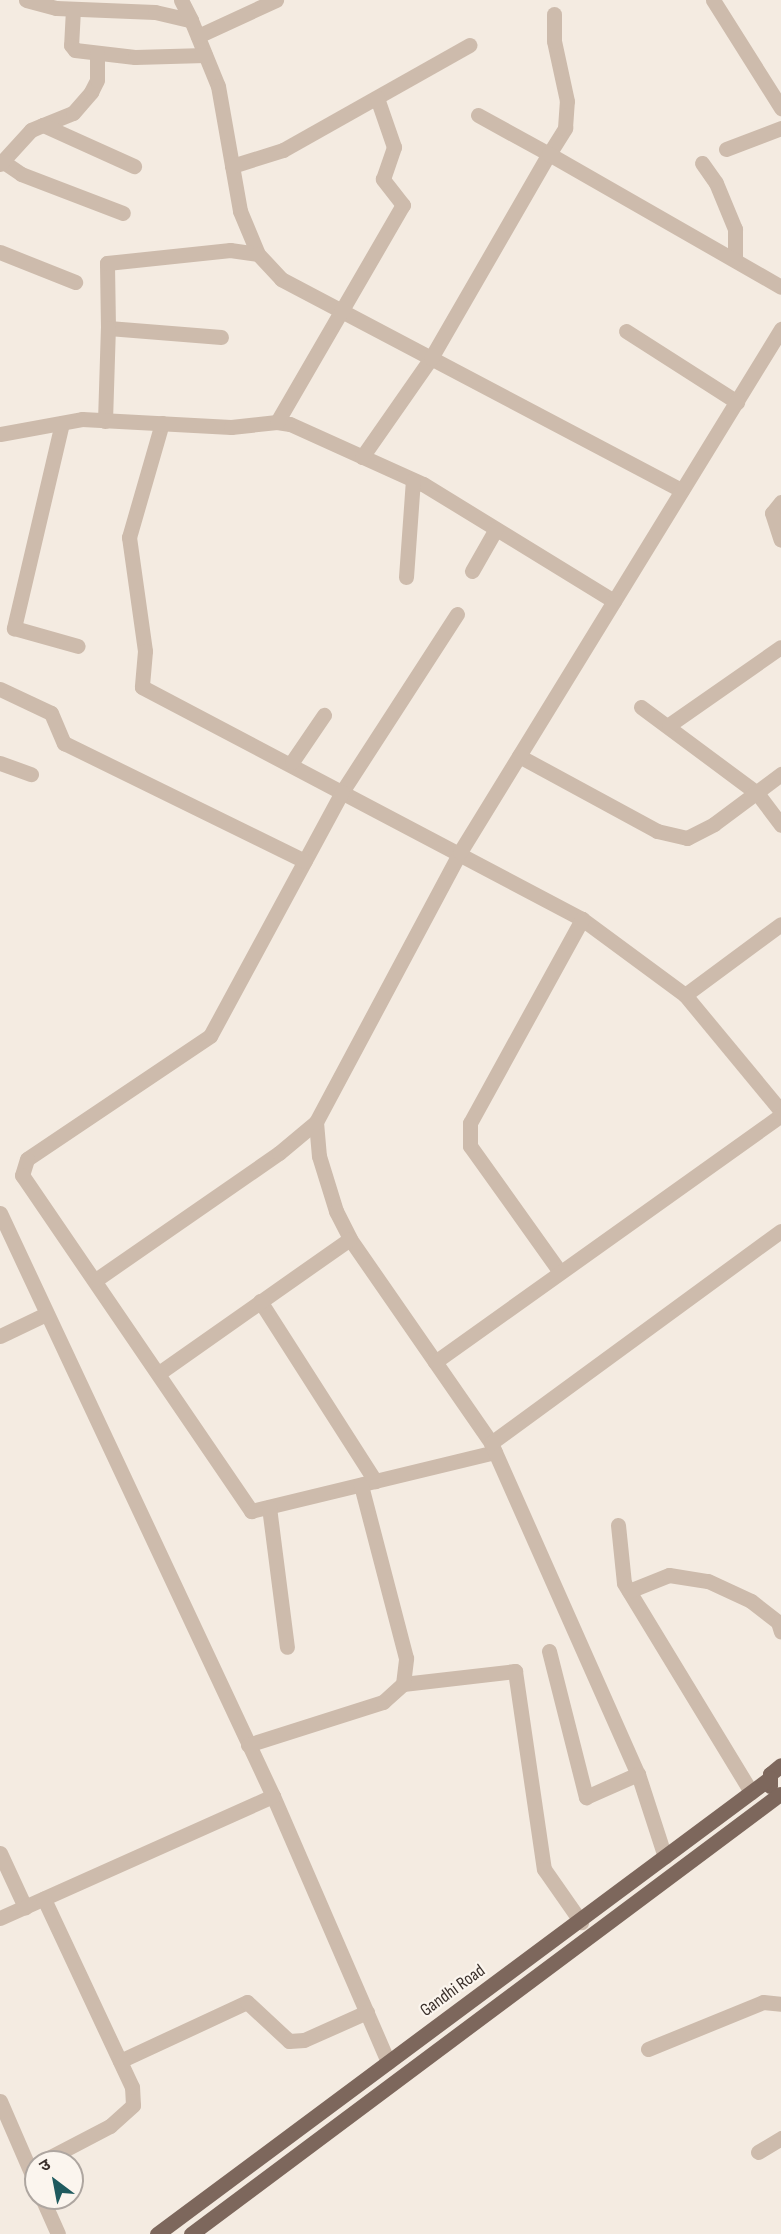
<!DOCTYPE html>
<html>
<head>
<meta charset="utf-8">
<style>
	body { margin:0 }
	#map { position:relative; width:781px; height:2234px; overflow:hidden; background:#f4ebe1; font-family:"Sofia Sans Condensed","Noto Sans Devanagari",sans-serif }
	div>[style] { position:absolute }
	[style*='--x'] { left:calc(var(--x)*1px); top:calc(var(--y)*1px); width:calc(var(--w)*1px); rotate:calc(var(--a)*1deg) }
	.minor>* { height:15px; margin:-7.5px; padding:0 7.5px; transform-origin:7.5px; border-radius:7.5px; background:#cdbbac }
	.major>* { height:15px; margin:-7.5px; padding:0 7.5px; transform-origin:7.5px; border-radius:7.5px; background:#7d675c }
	span { translate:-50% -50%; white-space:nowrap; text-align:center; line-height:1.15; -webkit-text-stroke:4.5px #fbf5ee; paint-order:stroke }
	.street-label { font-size:18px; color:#3b302b }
	.north { position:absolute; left:24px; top:2150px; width:60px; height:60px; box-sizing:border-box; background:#fbf5ee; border:2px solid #aea6a0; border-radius:50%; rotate:328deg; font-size:16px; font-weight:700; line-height:24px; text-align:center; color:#3b302b }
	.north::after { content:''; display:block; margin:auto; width:21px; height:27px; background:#1f5a5e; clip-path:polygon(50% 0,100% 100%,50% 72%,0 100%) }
</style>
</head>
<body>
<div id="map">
	<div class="minor">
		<div style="--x:26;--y:0;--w:31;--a:15"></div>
		<div style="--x:56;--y:8;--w:99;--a:2.3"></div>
		<div style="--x:155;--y:12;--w:37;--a:13"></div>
		<div style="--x:191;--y:20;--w:71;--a:67.8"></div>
		<div style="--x:218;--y:86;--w:127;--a:80"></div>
		<div style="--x:240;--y:211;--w:47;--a:67.3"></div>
		<div style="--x:181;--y:0;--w:22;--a:63"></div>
		<div style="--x:713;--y:0;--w:128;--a:57.8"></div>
		<div style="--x:73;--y:9;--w:36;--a:93"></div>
		<div style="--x:71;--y:45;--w:6;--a:51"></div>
		<div style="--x:75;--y:50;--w:60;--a:6.7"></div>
		<div style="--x:135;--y:57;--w:70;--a:-1.6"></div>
		<div style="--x:198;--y:36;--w:86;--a:-24.8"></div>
		<div style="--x:478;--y:115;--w:81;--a:28.8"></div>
		<div style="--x:549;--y:154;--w:31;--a:-58"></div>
		<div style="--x:565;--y:128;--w:27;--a:-86"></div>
		<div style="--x:567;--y:101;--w:61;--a:-102.2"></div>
		<div style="--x:554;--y:41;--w:27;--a:-90"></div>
		<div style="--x:43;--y:125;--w:32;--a:-22"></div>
		<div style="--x:73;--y:113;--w:28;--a:-49"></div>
		<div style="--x:91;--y:92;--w:13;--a:-63"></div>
		<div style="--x:97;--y:80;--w:26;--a:-90"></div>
		<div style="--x:726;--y:149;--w:59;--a:-20.9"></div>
		<div style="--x:2;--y:161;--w:23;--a:34"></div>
		<div style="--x:21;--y:174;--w:109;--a:20.9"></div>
		<div style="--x:702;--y:163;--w:24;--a:55"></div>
		<div style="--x:716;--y:183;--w:50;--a:67.6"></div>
		<div style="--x:735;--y:229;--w:30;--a:90"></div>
		<div style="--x:0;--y:164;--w:46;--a:-47.6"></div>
		<div style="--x:31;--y:130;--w:13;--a:-23"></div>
		<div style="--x:43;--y:125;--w:100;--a:24.3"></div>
		<div style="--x:232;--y:166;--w:53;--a:-17.4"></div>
		<div style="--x:283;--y:150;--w:214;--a:-29.4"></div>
		<div style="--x:0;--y:252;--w:81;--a:21.8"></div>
		<div style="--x:626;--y:331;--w:132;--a:32.6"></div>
		<div style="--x:221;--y:337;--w:113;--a:-175.4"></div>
		<div style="--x:108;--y:328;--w:65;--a:-90.9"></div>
		<div style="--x:107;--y:263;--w:124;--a:-6"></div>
		<div style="--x:230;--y:250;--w:28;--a:8"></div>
		<div style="--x:258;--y:254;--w:34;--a:47"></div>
		<div style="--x:281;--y:279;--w:453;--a:27.8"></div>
		<div style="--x:105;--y:421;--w:93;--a:-88.2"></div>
		<div style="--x:277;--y:422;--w:13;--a:9"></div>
		<div style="--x:290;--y:424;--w:146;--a:24.3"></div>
		<div style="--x:423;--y:484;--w:224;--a:31.5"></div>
		<div style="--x:62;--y:423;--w:211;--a:103.2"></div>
		<div style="--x:14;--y:628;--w:66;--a:15.7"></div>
		<div style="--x:162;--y:423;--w:119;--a:106.1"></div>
		<div style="--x:129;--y:537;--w:115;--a:82"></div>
		<div style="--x:145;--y:651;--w:36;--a:95"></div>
		<div style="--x:142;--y:687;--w:497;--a:27.8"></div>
		<div style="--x:582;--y:919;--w:128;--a:36.4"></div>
		<div style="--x:685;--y:995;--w:151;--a:50.4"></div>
		<div style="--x:0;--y:434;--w:83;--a:-10.4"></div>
		<div style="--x:82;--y:419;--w:149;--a:3.1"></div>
		<div style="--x:231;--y:427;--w:46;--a:-6.2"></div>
		<div style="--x:277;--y:422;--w:251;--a:-59.9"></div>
		<div style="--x:403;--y:205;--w:33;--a:-128"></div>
		<div style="--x:383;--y:179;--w:34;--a:-71"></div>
		<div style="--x:394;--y:147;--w:52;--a:-109.1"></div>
		<div style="--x:362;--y:457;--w:121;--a:-55.1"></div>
		<div style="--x:431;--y:358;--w:236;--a:-60"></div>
		<div style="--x:549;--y:154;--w:267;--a:29.8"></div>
		<div style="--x:781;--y:502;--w:14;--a:129"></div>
		<div style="--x:772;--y:513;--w:28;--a:72"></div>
		<div style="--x:472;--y:571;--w:48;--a:-60.3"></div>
		<div style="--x:406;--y:577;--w:97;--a:-85.9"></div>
		<div style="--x:457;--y:614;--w:212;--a:122.9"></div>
		<div style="--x:342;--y:792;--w:277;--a:118.4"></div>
		<div style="--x:210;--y:1036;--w:220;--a:146.1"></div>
		<div style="--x:27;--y:1159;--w:17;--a:107"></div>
		<div style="--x:22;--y:1175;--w:407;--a:55.7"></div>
		<div style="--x:251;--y:1511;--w:251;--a:-13.6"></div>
		<div style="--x:0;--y:689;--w:56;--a:25.2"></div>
		<div style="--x:51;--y:713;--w:33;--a:67"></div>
		<div style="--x:64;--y:743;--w:268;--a:26.1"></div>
		<div style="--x:641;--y:707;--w:144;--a:36.6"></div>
		<div style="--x:757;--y:793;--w:40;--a:53"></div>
		<div style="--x:669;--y:725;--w:136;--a:-34.9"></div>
		<div style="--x:519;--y:756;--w:157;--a:28.5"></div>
		<div style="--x:657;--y:831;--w:31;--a:13"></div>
		<div style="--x:687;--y:838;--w:30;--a:-27"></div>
		<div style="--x:714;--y:824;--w:84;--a:-36.7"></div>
		<div style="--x:292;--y:762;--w:57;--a:-55.8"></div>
		<div style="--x:0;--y:763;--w:33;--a:20"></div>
		<div style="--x:685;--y:995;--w:119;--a:-36.5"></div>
		<div style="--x:316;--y:1122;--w:34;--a:85"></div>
		<div style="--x:319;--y:1156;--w:58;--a:72.8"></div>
		<div style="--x:336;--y:1211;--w:31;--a:63"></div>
		<div style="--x:350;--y:1239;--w:248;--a:55.3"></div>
		<div style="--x:491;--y:1443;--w:362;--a:66.1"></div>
		<div style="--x:638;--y:1774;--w:87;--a:72"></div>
		<div style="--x:0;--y:1213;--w:644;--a:64.91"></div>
		<div style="--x:273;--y:1796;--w:290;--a:66.6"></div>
		<div style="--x:560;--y:1272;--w:155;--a:-125.5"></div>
		<div style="--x:470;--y:1146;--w:23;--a:-90"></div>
		<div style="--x:470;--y:1123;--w:233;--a:-61.2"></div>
		<div style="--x:97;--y:1279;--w:221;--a:-34.7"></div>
		<div style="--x:279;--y:1153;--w:48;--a:-40"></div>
		<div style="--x:316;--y:1122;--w:306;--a:-61.9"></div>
		<div style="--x:460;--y:852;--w:614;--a:-58.46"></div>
		<div style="--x:260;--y:1301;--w:214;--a:57.4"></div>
		<div style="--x:0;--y:1336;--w:51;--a:-25.6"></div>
		<div style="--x:435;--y:1362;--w:425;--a:-35.5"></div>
		<div style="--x:159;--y:1373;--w:233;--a:-35.1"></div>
		<div style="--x:491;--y:1443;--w:359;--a:-36.2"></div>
		<div style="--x:269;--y:1507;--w:141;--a:82.7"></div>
		<div style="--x:618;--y:1525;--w:58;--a:84.1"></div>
		<div style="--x:624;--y:1583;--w:245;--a:58.7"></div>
		<div style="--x:629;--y:1591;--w:43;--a:-21.8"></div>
		<div style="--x:669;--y:1575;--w:39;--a:9"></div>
		<div style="--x:708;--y:1581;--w:47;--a:24.9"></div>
		<div style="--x:751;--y:1601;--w:34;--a:38"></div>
		<div style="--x:778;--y:1622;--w:10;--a:73"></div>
		<div style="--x:549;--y:1651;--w:151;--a:75.8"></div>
		<div style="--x:586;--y:1797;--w:57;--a:-23.9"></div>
		<div style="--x:403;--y:1684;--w:113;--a:-6.6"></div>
		<div style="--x:515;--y:1671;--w:200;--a:81.7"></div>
		<div style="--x:544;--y:1869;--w:65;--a:55.1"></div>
		<div style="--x:248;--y:1745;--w:142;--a:-17.7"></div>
		<div style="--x:383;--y:1702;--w:27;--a:-42"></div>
		<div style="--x:403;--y:1684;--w:26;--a:-83"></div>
		<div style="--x:406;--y:1658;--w:179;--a:-104.6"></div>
		<div style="--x:0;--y:1853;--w:60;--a:65.2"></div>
		<div style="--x:0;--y:1918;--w:299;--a:-24.1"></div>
		<div style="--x:648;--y:2049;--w:124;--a:-22.2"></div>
		<div style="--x:763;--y:2002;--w:18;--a:6"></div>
		<div style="--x:120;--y:2061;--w:140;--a:-24.9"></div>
		<div style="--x:247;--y:2002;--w:57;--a:42.9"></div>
		<div style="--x:289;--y:2041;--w:15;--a:-4"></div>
		<div style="--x:304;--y:2040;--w:69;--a:-24"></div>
		<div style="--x:0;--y:2101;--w:90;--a:66.6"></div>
		<div style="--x:758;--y:2152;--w:27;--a:-31"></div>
		<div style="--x:41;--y:2162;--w:78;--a:-27.6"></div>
		<div style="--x:110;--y:2126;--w:31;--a:-42"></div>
		<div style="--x:133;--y:2105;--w:18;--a:-93"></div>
		<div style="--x:132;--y:2087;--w:208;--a:-115.1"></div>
		<div style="--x:42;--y:2198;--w:39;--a:66"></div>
	</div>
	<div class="major">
		<div style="--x:770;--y:1786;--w:12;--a:-90"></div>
		<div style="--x:770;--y:1774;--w:14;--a:-39"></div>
		<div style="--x:157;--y:2234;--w:764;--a:-36.64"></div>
		<div style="--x:191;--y:2234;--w:735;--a:-36.76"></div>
	</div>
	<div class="street-label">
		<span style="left:453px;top:1991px;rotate:-36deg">Gandhi Road</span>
	</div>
	<div class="north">उ</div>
</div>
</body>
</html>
